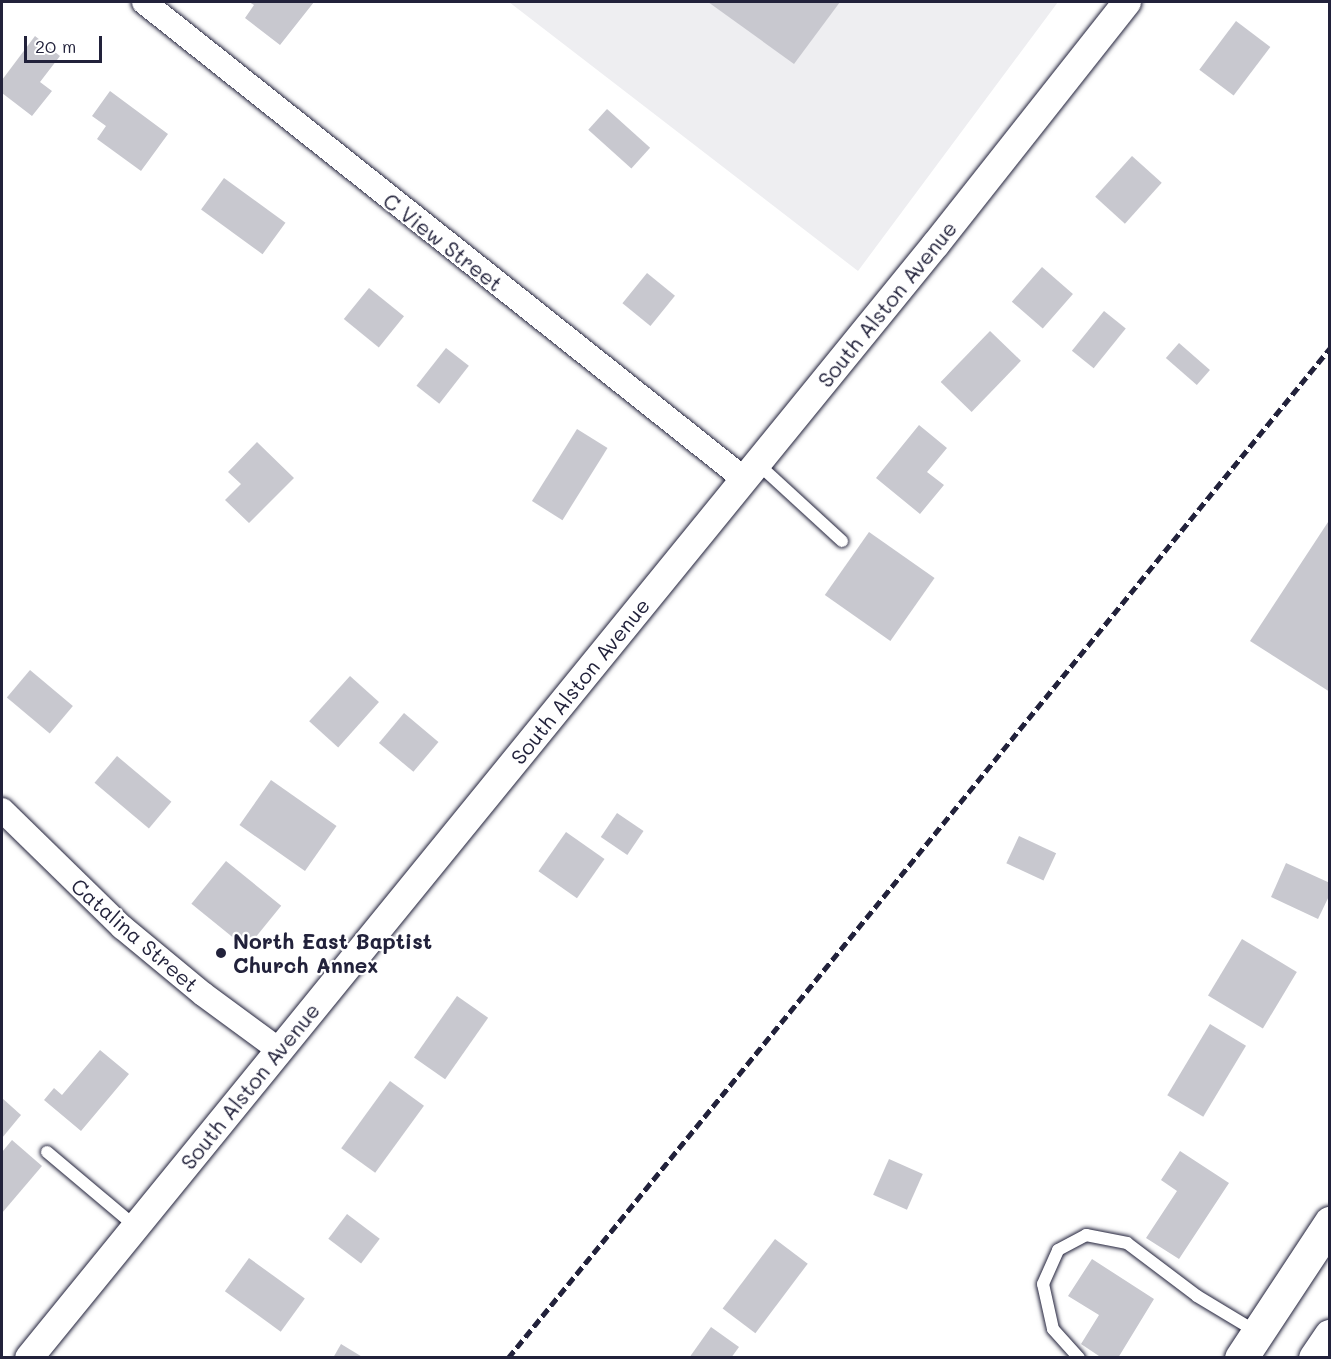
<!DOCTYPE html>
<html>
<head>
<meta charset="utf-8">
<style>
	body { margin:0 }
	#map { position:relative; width:1331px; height:1359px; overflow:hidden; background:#fff; font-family:Mali,sans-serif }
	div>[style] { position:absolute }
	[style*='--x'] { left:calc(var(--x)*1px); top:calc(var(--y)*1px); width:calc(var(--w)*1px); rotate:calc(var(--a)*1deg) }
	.built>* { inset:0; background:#eeeef1 }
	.building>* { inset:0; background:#c8c8cf; transform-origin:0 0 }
	.roads { filter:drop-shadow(0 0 2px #22223b) drop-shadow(0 0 2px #22223b) }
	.service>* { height:12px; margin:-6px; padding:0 6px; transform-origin:6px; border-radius:6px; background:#fff }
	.minor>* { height:24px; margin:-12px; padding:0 12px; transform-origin:12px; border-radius:12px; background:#fff }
	.tertiary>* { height:28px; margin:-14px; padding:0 14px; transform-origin:14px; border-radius:14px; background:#fff }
	.primary>* { height:33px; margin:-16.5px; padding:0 16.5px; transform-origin:16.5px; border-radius:16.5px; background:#fff }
	.rail>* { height:4.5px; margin-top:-2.25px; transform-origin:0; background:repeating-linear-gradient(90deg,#22223b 0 9px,transparent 0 13.5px) }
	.dots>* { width:16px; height:16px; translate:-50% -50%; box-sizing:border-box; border:3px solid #fff; border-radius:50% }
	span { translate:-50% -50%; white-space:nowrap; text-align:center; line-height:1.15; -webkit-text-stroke:4.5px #fff; paint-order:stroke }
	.street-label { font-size:21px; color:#22223b }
	.poi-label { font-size:21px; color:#22223b; font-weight:700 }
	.left { translate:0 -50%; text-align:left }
	.frame { position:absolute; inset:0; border:3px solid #22223b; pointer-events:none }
	.scale { position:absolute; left:24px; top:36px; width:78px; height:27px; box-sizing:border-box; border:3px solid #22223b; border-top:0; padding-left:8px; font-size:18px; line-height:21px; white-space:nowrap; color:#22223b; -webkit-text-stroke:4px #fff; paint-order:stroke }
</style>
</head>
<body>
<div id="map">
	<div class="built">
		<div style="clip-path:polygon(509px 2px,1058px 2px,858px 271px)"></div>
	</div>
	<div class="building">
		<div style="clip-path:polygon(249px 2px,314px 2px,280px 45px,245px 18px,254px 5px)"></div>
		<div style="clip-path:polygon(708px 2px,840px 2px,794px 64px)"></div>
		<div style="left:1236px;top:21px;width:43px;height:61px;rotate:37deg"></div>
		<div style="clip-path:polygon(35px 36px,60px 56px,40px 82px,52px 91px,32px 116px,2px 93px,2px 80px)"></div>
		<div style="clip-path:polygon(110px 91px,168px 134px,141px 171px,97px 139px,106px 126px,92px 116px)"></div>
		<div style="left:607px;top:109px;width:58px;height:28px;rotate:42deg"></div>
		<div style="left:1132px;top:156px;width:40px;height:55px;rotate:42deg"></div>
		<div style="left:224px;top:178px;width:76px;height:39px;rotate:36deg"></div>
		<div style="left:1042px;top:267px;width:41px;height:46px;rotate:41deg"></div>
		<div style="left:647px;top:273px;width:36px;height:39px;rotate:39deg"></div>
		<div style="left:369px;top:288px;width:45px;height:40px;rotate:39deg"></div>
		<div style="left:1104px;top:311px;width:28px;height:51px;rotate:39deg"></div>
		<div style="left:990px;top:331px;width:43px;height:71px;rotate:44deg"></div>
		<div style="left:1179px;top:343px;width:41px;height:20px;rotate:41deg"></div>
		<div style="left:446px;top:348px;width:29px;height:48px;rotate:38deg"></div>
		<div style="clip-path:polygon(919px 425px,947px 448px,927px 472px,944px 485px,920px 514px,876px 478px)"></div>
		<div style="left:577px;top:429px;width:36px;height:85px;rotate:32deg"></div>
		<div style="clip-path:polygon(257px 442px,294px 478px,249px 523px,225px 500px,241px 484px,228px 472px)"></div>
		<div style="clip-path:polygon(1330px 519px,1330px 692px,1250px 641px)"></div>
		<div style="left:869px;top:532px;width:80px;height:77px;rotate:35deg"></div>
		<div style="left:30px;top:670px;width:56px;height:36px;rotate:40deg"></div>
		<div style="left:350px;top:676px;width:39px;height:61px;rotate:42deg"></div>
		<div style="left:404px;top:713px;width:45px;height:39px;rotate:40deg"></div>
		<div style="left:117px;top:756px;width:71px;height:35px;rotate:40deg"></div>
		<div style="left:271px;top:780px;width:80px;height:55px;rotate:35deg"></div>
		<div style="left:617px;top:813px;width:32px;height:29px;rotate:34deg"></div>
		<div style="left:566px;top:832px;width:47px;height:48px;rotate:35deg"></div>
		<div style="left:1019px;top:836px;width:41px;height:30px;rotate:25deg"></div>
		<div style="left:226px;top:861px;width:71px;height:55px;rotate:39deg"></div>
		<div style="clip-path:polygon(1286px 863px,1330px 883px,1330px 894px,1318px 919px,1271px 897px)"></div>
		<div style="left:1242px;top:939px;width:64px;height:66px;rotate:31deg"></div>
		<div style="left:457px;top:996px;width:38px;height:75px;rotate:35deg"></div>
		<div style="left:1210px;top:1024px;width:42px;height:83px;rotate:31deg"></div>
		<div style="clip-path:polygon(100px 1050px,129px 1074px,81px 1131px,44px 1100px,54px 1088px,62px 1095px)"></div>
		<div style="left:390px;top:1081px;width:42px;height:83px;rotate:36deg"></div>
		<div style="clip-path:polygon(2px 1098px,21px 1115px,2px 1138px)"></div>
		<div style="clip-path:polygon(12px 1140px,42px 1166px,2px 1213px,2px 1152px)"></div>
		<div style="clip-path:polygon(1180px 1151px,1229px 1183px,1179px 1259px,1146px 1238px,1177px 1191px,1161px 1180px)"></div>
		<div style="left:889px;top:1159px;width:37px;height:39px;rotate:24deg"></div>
		<div style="left:347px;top:1214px;width:41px;height:31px;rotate:37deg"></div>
		<div style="left:775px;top:1239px;width:41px;height:87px;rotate:37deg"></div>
		<div style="left:249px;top:1258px;width:69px;height:41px;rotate:36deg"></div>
		<div style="clip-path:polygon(1092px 1259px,1154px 1299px,1118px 1358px,1102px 1358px,1081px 1344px,1099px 1315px,1068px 1296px)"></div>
		<div style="clip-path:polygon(711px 1327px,739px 1347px,731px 1358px,689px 1358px)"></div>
		<div style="clip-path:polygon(341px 1344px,364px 1358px,333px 1358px)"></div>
	</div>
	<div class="roads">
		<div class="service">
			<div style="--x:758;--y:464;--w:114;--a:42.5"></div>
			<div style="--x:47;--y:1152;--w:115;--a:40.1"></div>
			<div style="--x:1079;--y:1358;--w:39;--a:-132"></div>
			<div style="--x:1053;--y:1329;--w:46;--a:-102.5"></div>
			<div style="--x:1043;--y:1284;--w:37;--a:-66"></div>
			<div style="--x:1058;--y:1250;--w:32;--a:-28"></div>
			<div style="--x:1086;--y:1235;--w:42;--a:11"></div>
			<div style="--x:1127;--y:1243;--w:88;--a:37.1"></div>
			<div style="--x:1197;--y:1296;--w:70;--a:31"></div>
		</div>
		<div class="minor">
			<div style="--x:144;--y:2;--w:767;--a:38.48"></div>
			<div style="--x:2;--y:810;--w:168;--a:44.3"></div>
			<div style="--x:122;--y:927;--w:105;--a:39.6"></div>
			<div style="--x:203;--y:994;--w:94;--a:36.4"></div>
		</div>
		<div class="tertiary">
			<div style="--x:29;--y:1358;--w:1437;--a:-50.85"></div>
			<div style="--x:936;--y:244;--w:308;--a:-51.7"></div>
		</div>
		<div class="primary">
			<div style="--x:1241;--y:1358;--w:162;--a:-56.6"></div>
			<div style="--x:1315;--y:1358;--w:27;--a:-56"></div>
		</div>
	</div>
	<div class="rail">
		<div style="--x:508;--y:1358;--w:1302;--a:-50.86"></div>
	</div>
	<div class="dots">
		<div style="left:221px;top:953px;background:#22223b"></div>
	</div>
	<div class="street-label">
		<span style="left:443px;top:242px;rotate:38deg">C View Street</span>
		<span style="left:887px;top:304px;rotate:-51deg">South Alston Avenue</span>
		<span style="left:580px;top:681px;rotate:-51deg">South Alston Avenue</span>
		<span style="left:135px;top:935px;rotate:41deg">Catalina Street</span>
		<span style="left:250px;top:1086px;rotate:-51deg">South Alston Avenue</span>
	</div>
	<div class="poi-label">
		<span class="left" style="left:233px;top:953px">North East Baptist<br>Church Annex</span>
	</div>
	<div class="frame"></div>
	<div class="scale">20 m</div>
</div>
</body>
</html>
